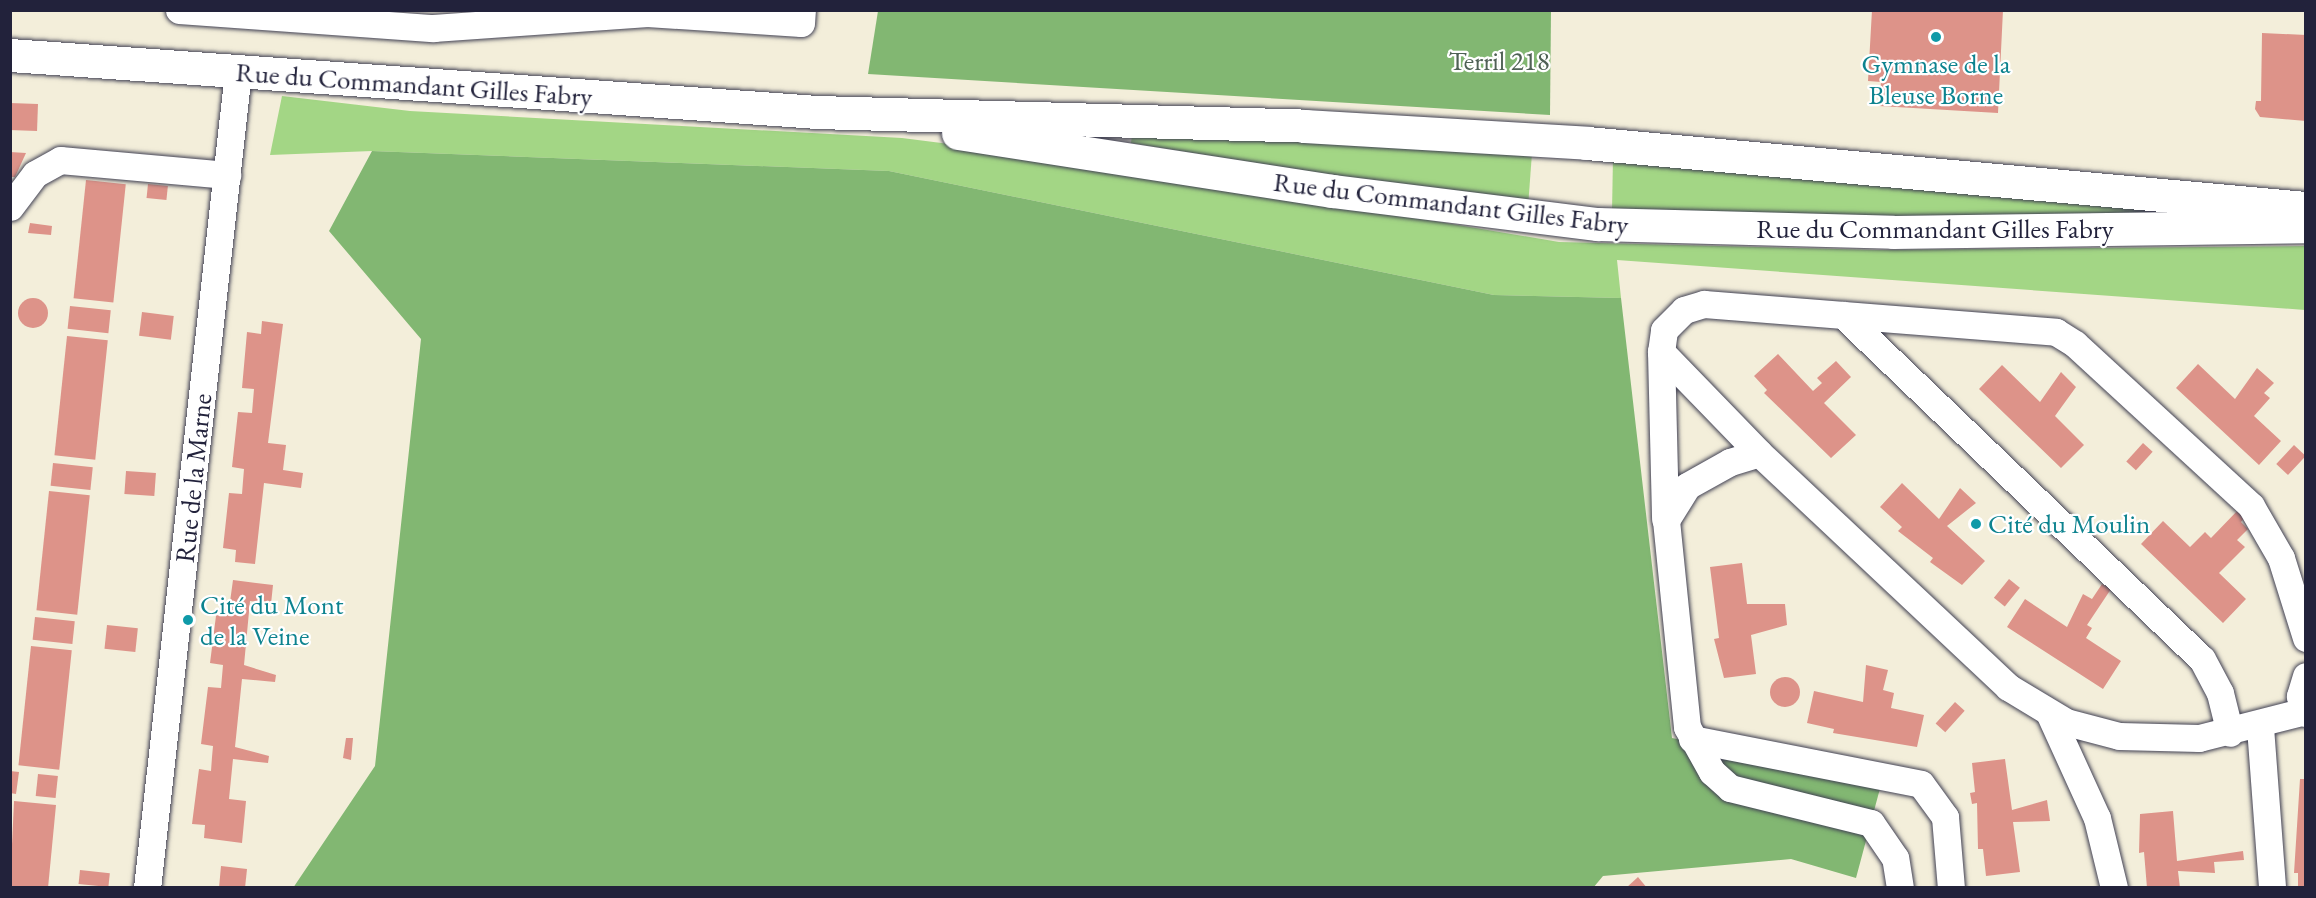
<!DOCTYPE html>
<html>
<head>
<meta charset="utf-8">
<style>
	body { margin:0 }
	#map { position:relative; width:2316px; height:898px; overflow:hidden; background:#f3eeda; font-family:"EB Garamond",serif }
	div>[style] { position:absolute }
	[style*='--x'] { left:calc(var(--x)*1px); top:calc(var(--y)*1px); width:calc(var(--w)*1px); rotate:calc(var(--a)*1deg) }
	.green>* { inset:0; background:#a3d685 }
	.forest>* { inset:0; background:#82b772 }
	.building>* { inset:0; background:#dd9389; transform-origin:0 0 }
	.round { border-radius:50% }
	.roads { filter:drop-shadow(0 0 2px #414153) drop-shadow(0 0 2px #414153) }
	.minor>* { height:27px; margin:-13.5px; padding:0 13.5px; transform-origin:13.5px; border-radius:13.5px; background:#fff }
	.tertiary>* { height:33px; margin:-16.5px; padding:0 16.5px; transform-origin:16.5px; border-radius:16.5px; background:#fff }
	.dots>* { width:16px; height:16px; translate:-50% -50%; box-sizing:border-box; border:3px solid #fff; border-radius:50% }
	span { translate:-50% -50%; white-space:nowrap; text-align:center; line-height:1.15; -webkit-text-stroke:4.5px #fff; paint-order:stroke }
	.park-label { font-size:27px; color:#4f6155 }
	.culture-label { font-size:27px; color:#0d838f }
	.left { translate:0 -50%; text-align:left }
	.street-label { font-size:27px; color:#22223b }
	.frame { position:absolute; inset:0; border:12px solid #22223b; pointer-events:none }
</style>
</head>
<body>
<div id="map">
	<div class="green">
		<div style="clip-path:polygon(282px 96px,410px 111px,902px 138px,1066px 159px,1559px 242px,1877px 250px,2305px 246px,2305px 310px,1617px 260px,1621px 298px,1494px 295px,889px 171px,372px 151px,270px 155px)"></div>
		<div style="clip-path:polygon(1133px 127px,1532px 153px,1528px 207px,1131px 143px)"></div>
		<div style="clip-path:polygon(1613px 157px,2148px 204px,2149px 220px,1612px 212px)"></div>
	</div>
	<div class="forest">
		<div style="clip-path:polygon(878px 11px,1551px 11px,1550px 115px,868px 74px)"></div>
		<div style="clip-path:polygon(372px 151px,889px 171px,1494px 295px,1621px 298px,1672px 738px,1882px 781px,1856px 878px,1791px 859px,1603px 876px,1593px 888px,293px 888px,375px 766px,421px 339px,329px 231px)"></div>
	</div>
	<div class="building">
		<div style="clip-path:polygon(1872px 10px,2003px 10px,1998px 113px,1879px 106px,1881px 82px,1868px 81px)"></div>
		<div style="clip-path:polygon(2262px 33px,2306px 35px,2306px 121px,2260px 117px,2255px 109px,2256px 101px,2261px 101px)"></div>
		<div style="left:10px;top:103px;width:28px;height:27px;rotate:2deg"></div>
		<div style="clip-path:polygon(10px 152px,26px 153px,15px 177px,10px 177px)"></div>
		<div style="left:86px;top:180px;width:40px;height:119px;rotate:6deg"></div>
		<div style="left:148px;top:184px;width:20px;height:14px;rotate:6deg"></div>
		<div style="clip-path:polygon(30px 223px,52px 226px,51px 235px,28px 233px)"></div>
		<div class="round" style="left:18px;top:298px;width:30px;height:30px"></div>
		<div style="left:70px;top:306px;width:41px;height:23px;rotate:6deg"></div>
		<div style="left:142px;top:312px;width:32px;height:24px;rotate:7deg"></div>
		<div style="clip-path:polygon(262px 321px,283px 324px,268px 443px,286px 445px,283px 470px,303px 473px,301px 488px,264px 483px,255px 564px,235px 562px,236px 550px,223px 548px,229px 493px,242px 494px,243px 481px,244px 469px,232px 467px,238px 412px,252px 413px,254px 389px,242px 388px,247px 332px,261px 334px)"></div>
		<div style="left:67px;top:336px;width:41px;height:120px;rotate:6deg"></div>
		<div style="clip-path:polygon(1778px 354px,1813px 391px,1822px 383px,1817px 378px,1836px 361px,1851px 377px,1824px 403px,1856px 435px,1831px 458px,1764px 393px,1767px 390px,1754px 376px)"></div>
		<div style="clip-path:polygon(2198px 364px,2235px 399px,2257px 368px,2274px 383px,2264px 393px,2270px 398px,2254px 416px,2281px 441px,2259px 465px,2176px 388px)"></div>
		<div style="clip-path:polygon(2002px 365px,2040px 402px,2061px 372px,2076px 387px,2055px 416px,2084px 445px,2061px 468px,1979px 389px)"></div>
		<div style="left:2143px;top:443px;width:13px;height:25px;rotate:42deg"></div>
		<div style="left:2294px;top:445px;width:16px;height:26px;rotate:43deg"></div>
		<div style="left:53px;top:463px;width:40px;height:23px;rotate:6deg"></div>
		<div style="left:126px;top:471px;width:30px;height:23px;rotate:4deg"></div>
		<div style="clip-path:polygon(1902px 483px,1939px 519px,1960px 488px,1976px 503px,1947px 526px,1985px 561px,1962px 585px,1930px 562px,1933px 558px,1898px 531px,1902px 527px,1880px 507px)"></div>
		<div style="left:49px;top:491px;width:41px;height:120px;rotate:6deg"></div>
		<div style="clip-path:polygon(2239px 509px,2246px 516px,2241px 522px,2248px 529px,2237px 540px,2245px 547px,2219px 573px,2246px 599px,2223px 623px,2141px 544px,2163px 521px,2190px 547px,2205px 532px,2211px 538px)"></div>
		<div style="clip-path:polygon(1742px 563px,1747px 604px,1785px 604px,1787px 625px,1751px 635px,1756px 674px,1724px 678px,1714px 639px,1719px 638px,1710px 567px)"></div>
		<div style="left:2009px;top:579px;width:14px;height:24px;rotate:39deg"></div>
		<div style="clip-path:polygon(233px 580px,273px 585px,271px 604px,250px 601px,244px 665px,276px 675px,275px 682px,242px 679px,235px 747px,269px 756px,268px 763px,233px 759px,229px 799px,246px 801px,242px 843px,204px 838px,205px 825px,192px 824px,199px 769px,211px 771px,212px 757px,213px 746px,201px 744px,208px 687px,221px 688px,223px 665px,210px 663px,217px 608px,229px 609px)"></div>
		<div style="clip-path:polygon(2102px 584px,2111px 589px,2087px 625px,2092px 628px,2086px 638px,2121px 661px,2103px 689px,2007px 627px,2025px 599px,2067px 627px,2083px 594px,2092px 599px)"></div>
		<div style="left:35px;top:617px;width:40px;height:23px;rotate:6deg"></div>
		<div style="left:107px;top:625px;width:31px;height:24px;rotate:6deg"></div>
		<div style="left:31px;top:646px;width:41px;height:120px;rotate:6deg"></div>
		<div style="clip-path:polygon(1866px 665px,1888px 670px,1883px 690px,1894px 693px,1891px 708px,1924px 715px,1917px 747px,1833px 733px,1834px 729px,1807px 723px,1814px 691px,1863px 702px)"></div>
		<div class="round" style="left:1770px;top:677px;width:30px;height:30px"></div>
		<div style="left:1955px;top:702px;width:13px;height:29px;rotate:42deg"></div>
		<div style="clip-path:polygon(346px 738px,353px 738px,351px 760px,343px 758px)"></div>
		<div style="clip-path:polygon(2005px 759px,2012px 810px,2047px 800px,2050px 821px,2013px 822px,2020px 872px,1986px 876px,1983px 849px,1978px 849px,1977px 803px,1972px 804px,1970px 793px,1975px 792px,1972px 763px)"></div>
		<div style="clip-path:polygon(10px 771px,19px 772px,16px 794px,10px 793px)"></div>
		<div style="left:38px;top:774px;width:20px;height:22px;rotate:6deg"></div>
		<div style="clip-path:polygon(2300px 779px,2306px 779px,2306px 888px,2298px 888px,2298px 873px,2294px 873px)"></div>
		<div style="clip-path:polygon(14px 801px,56px 805px,48px 888px,10px 888px)"></div>
		<div style="clip-path:polygon(2173px 811px,2177px 861px,2243px 851px,2244px 860px,2214px 862px,2215px 873px,2178px 871px,2180px 888px,2147px 888px,2144px 852px,2139px 853px,2140px 814px)"></div>
		<div style="clip-path:polygon(221px 866px,247px 869px,245px 888px,219px 888px)"></div>
		<div style="left:80px;top:870px;width:30px;height:14px;rotate:6deg"></div>
		<div style="clip-path:polygon(1638px 877px,1647px 888px,1626px 888px)"></div>
	</div>
	<div class="roads">
		<div class="minor">
			<div style="--x:179;--y:10;--w:255;--a:4.1"></div>
			<div style="--x:433;--y:28;--w:215;--a:-4"></div>
			<div style="--x:647;--y:13;--w:154;--a:3.7"></div>
			<div style="--x:801;--y:23;--w:13;--a:-86"></div>
			<div style="--x:10;--y:207;--w:41;--a:-52.9"></div>
			<div style="--x:35;--y:174;--w:29;--a:-29"></div>
			<div style="--x:60;--y:160;--w:168;--a:5.1"></div>
			<div style="--x:1843;--y:315;--w:497;--a:43.8"></div>
			<div style="--x:2202;--y:659;--w:38;--a:62"></div>
			<div style="--x:2220;--y:693;--w:41;--a:76"></div>
			<div style="--x:1661;--y:352;--w:167;--a:88.6"></div>
			<div style="--x:1759;--y:453;--w:141;--a:-134.1"></div>
			<div style="--x:1661;--y:352;--w:22;--a:-82"></div>
			<div style="--x:1664;--y:330;--w:28;--a:-45"></div>
			<div style="--x:1684;--y:310;--w:21;--a:-17"></div>
			<div style="--x:1704;--y:304;--w:353;--a:4.5"></div>
			<div style="--x:2056;--y:332;--w:22;--a:32"></div>
			<div style="--x:2075;--y:344;--w:239;--a:42.6"></div>
			<div style="--x:2251;--y:506;--w:60;--a:60"></div>
			<div style="--x:2281;--y:558;--w:84;--a:72.6"></div>
			<div style="--x:2306;--y:676;--w:21;--a:107"></div>
			<div style="--x:2300;--y:696;--w:18;--a:71"></div>
			<div style="--x:2050;--y:715;--w:113;--a:65.5"></div>
			<div style="--x:2097;--y:818;--w:72;--a:76.3"></div>
			<div style="--x:2260;--y:727;--w:161;--a:85.7"></div>
			<div style="--x:1692;--y:739;--w:233;--a:11.1"></div>
			<div style="--x:1921;--y:784;--w:41;--a:54"></div>
			<div style="--x:1945;--y:817;--w:71;--a:85.2"></div>
			<div style="--x:147;--y:888;--w:821;--a:-83.64"></div>
			<div style="--x:1900;--y:888;--w:30;--a:-99"></div>
			<div style="--x:1895;--y:858;--w:42;--a:-124.4"></div>
			<div style="--x:1871;--y:823;--w:145;--a:-166.1"></div>
			<div style="--x:1730;--y:788;--w:24;--a:-138"></div>
			<div style="--x:1712;--y:772;--w:51;--a:-119.1"></div>
			<div style="--x:1687;--y:727;--w:208;--a:-95.8"></div>
			<div style="--x:1666;--y:520;--w:40;--a:-58"></div>
			<div style="--x:1687;--y:486;--w:49;--a:-29.2"></div>
			<div style="--x:1730;--y:462;--w:30;--a:-17"></div>
			<div style="--x:1759;--y:453;--w:342;--a:43.2"></div>
			<div style="--x:2008;--y:687;--w:68;--a:31.1"></div>
			<div style="--x:2066;--y:722;--w:55;--a:14.8"></div>
			<div style="--x:2119;--y:736;--w:80;--a:1.4"></div>
			<div style="--x:2199;--y:738;--w:109;--a:-14.3"></div>
		</div>
		<div class="tertiary">
			<div style="--x:10;--y:55;--w:809;--a:4.04"></div>
			<div style="--x:817;--y:112;--w:487;--a:1.6"></div>
			<div style="--x:1304;--y:126;--w:284;--a:3.4"></div>
			<div style="--x:1587;--y:143;--w:722;--a:5.17"></div>
			<div style="--x:958;--y:133;--w:378;--a:8.8"></div>
			<div style="--x:1332;--y:191;--w:267;--a:7.1"></div>
			<div style="--x:1597;--y:224;--w:296;--a:1.5"></div>
			<div style="--x:1893;--y:232;--w:413;--a:-0.8"></div>
		</div>
	</div>
	<div class="dots">
		<div style="left:1936px;top:37px;background:#0f9aa8"></div>
		<div style="left:1976px;top:524px;background:#0f9aa8"></div>
		<div style="left:188px;top:620px;background:#0f9aa8"></div>
	</div>
	<div class="park-label">
		<span style="left:1499px;top:61px">Terril 218</span>
	</div>
	<div class="culture-label">
		<span style="left:1936px;top:79px">Gymnase de la<br>Bleuse Borne</span>
		<span class="left" style="left:1988px;top:524px">Cité du Moulin</span>
		<span class="left" style="left:200px;top:620px">Cité du Mont<br>de la Veine</span>
	</div>
	<div class="street-label">
		<span style="left:414px;top:84px;rotate:4deg">Rue du Commandant Gilles Fabry</span>
		<span style="left:1451px;top:203px;rotate:7deg">Rue du Commandant Gilles Fabry</span>
		<span style="left:1935px;top:229px">Rue du Commandant Gilles Fabry</span>
		<span style="left:193px;top:478px;rotate:-84deg">Rue de la Marne</span>
	</div>
	<div class="frame"></div>
</div>
</body>
</html>
